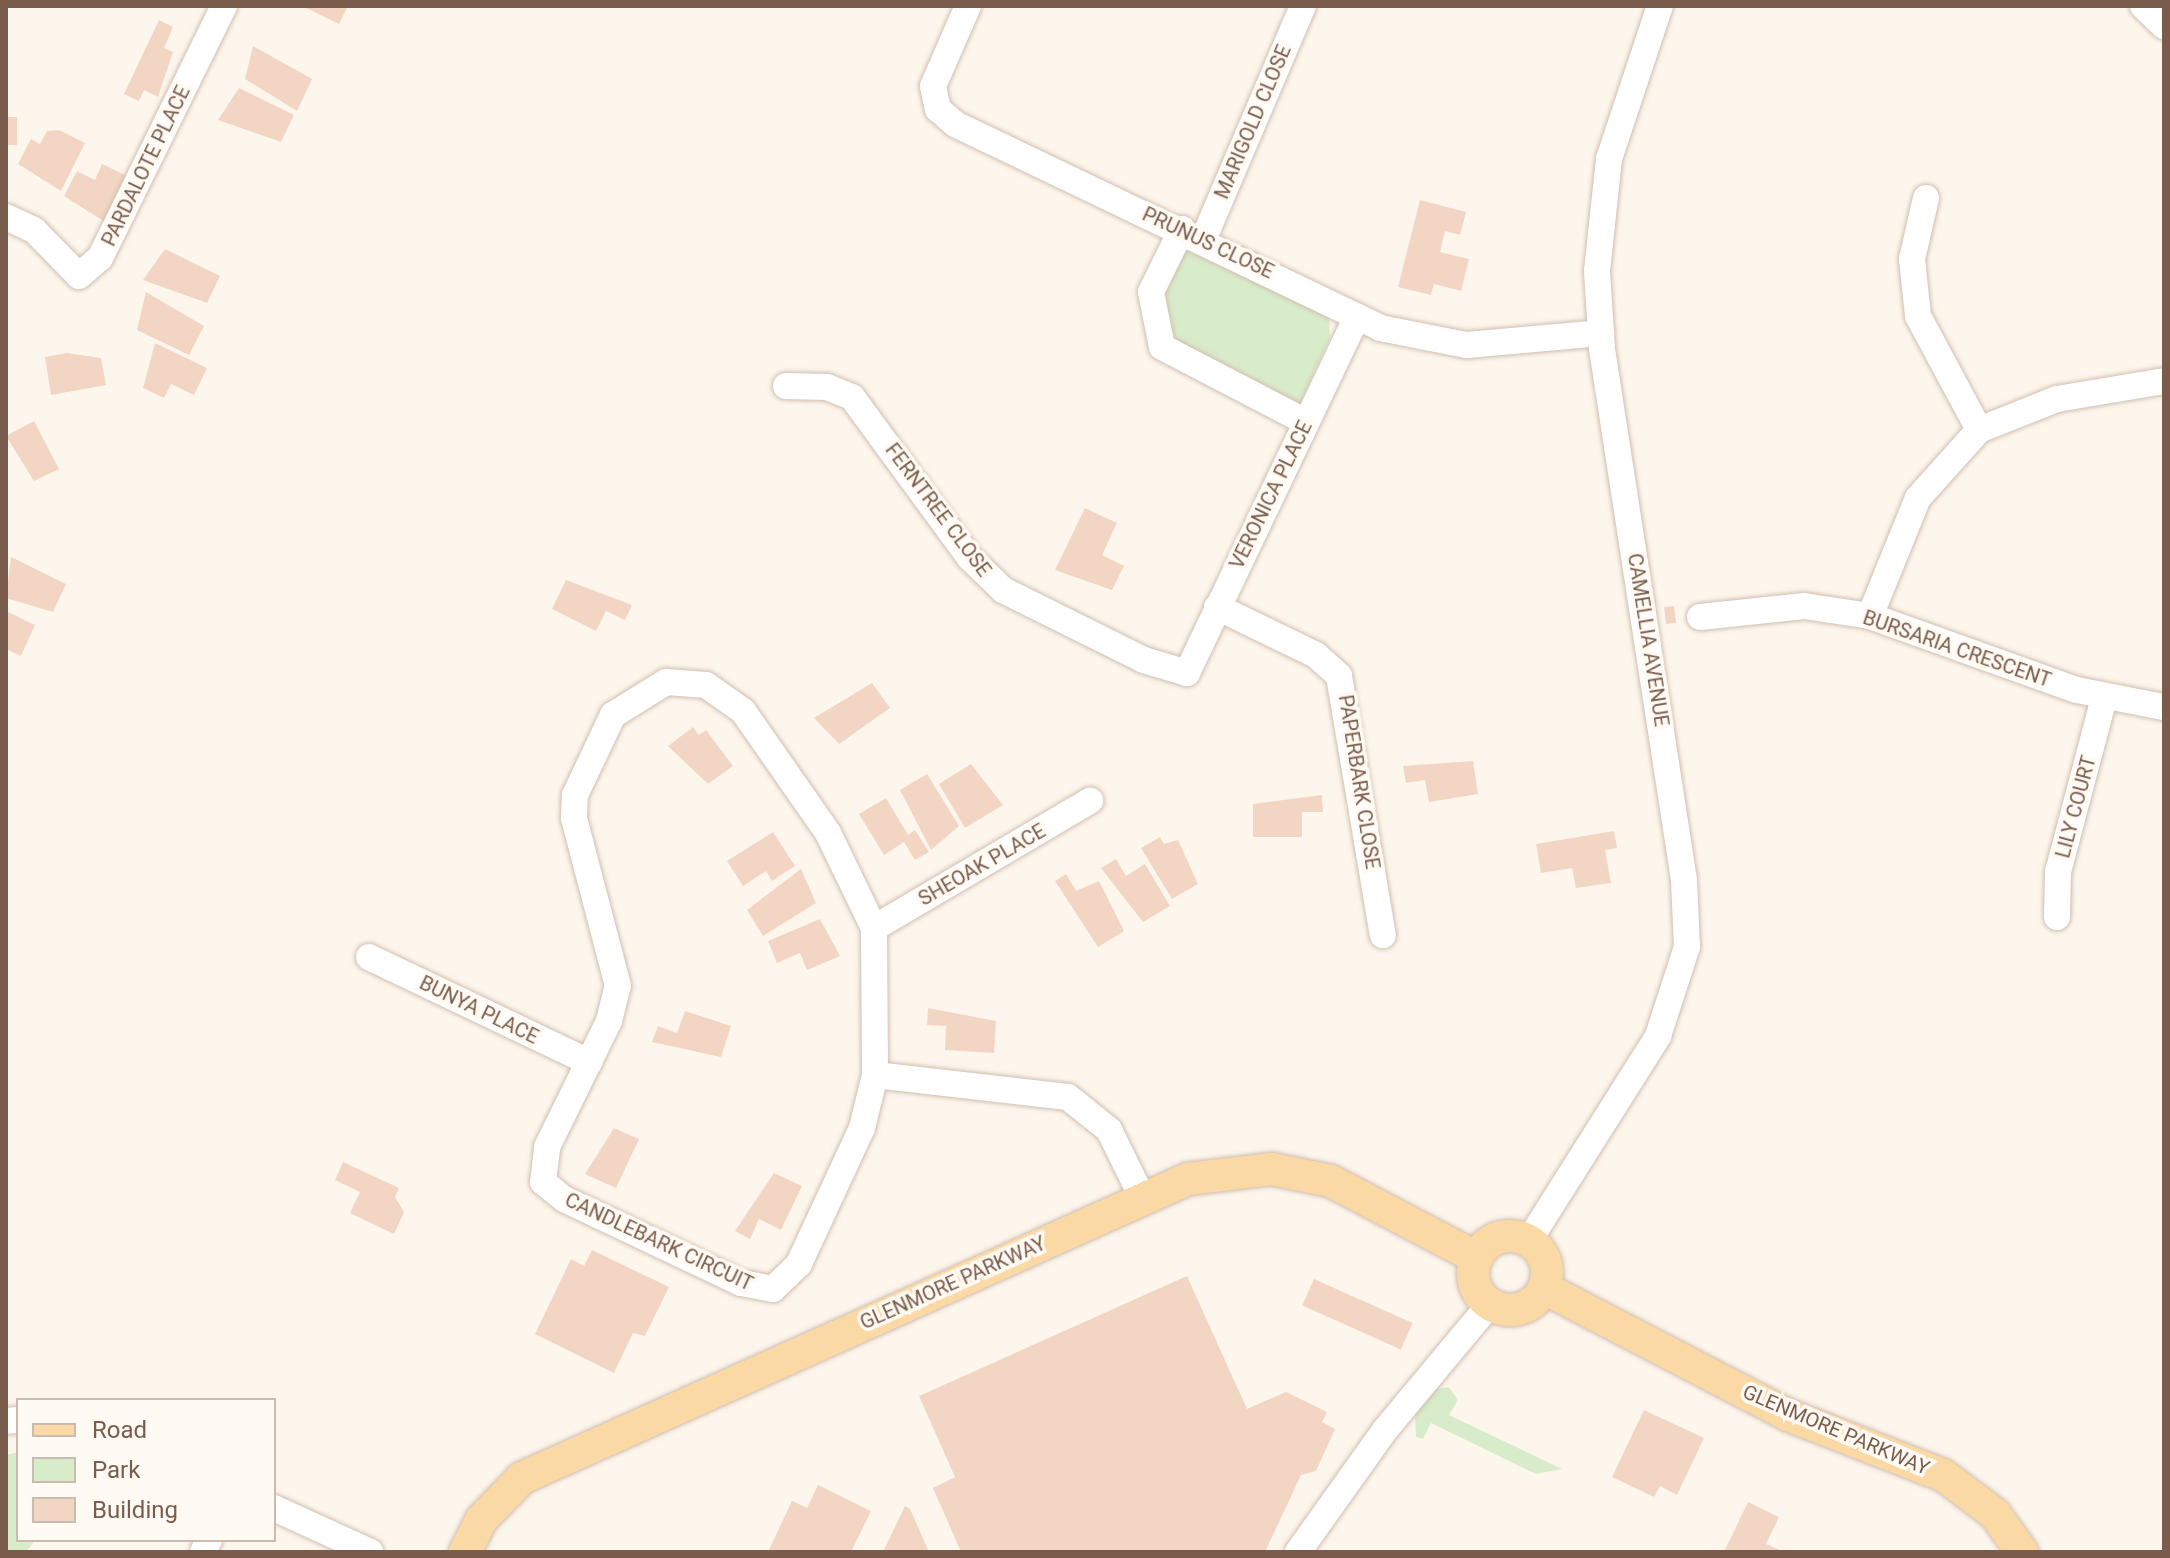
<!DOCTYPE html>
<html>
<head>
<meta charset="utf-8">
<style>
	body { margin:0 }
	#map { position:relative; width:2170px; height:1558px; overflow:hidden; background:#fdf6ec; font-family:Roboto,sans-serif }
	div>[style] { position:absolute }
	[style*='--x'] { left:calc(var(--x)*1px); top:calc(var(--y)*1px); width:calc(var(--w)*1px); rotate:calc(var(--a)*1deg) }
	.green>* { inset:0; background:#d8ecc9 }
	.building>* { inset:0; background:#f3d5c3; transform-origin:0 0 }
	.roads { filter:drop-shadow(0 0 2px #d1beb0) drop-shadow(0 0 2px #d1beb0) }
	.minor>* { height:26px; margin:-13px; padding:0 13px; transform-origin:13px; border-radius:13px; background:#fff }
	.major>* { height:32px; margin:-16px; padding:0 16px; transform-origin:16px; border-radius:16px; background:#fbd9a5 }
	.major>.ring { margin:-16px; padding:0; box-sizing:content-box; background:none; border:32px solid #fbd9a5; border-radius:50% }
	span { translate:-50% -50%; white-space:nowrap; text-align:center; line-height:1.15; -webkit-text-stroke:7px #fffaf3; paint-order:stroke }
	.street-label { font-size:20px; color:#7a5c4d }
	.frame { position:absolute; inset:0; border:8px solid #7a5c4d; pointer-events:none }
	.legend { position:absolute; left:16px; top:1398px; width:260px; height:144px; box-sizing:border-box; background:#fffaf3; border:2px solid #cabbb1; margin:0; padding:10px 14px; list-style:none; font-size:24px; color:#7a5c4d }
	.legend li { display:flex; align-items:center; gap:16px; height:40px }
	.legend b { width:40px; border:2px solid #cabbb1 }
</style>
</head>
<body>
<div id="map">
	<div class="green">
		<div style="clip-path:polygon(1186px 241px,1329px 317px,1330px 338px,1298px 408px,1174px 345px,1158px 309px)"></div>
		<div style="clip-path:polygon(1449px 1387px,1458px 1400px,1449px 1415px,1562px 1469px,1536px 1474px,1431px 1423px,1423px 1439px,1416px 1437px,1415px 1414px,1436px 1389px)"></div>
		<div style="clip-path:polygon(18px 1452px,18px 1540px,35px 1540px,26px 1552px,6px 1552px,6px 1455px)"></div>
	</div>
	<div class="building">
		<div style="clip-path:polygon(302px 6px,348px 6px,339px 24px)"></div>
		<div style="clip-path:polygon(159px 20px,173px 27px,164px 48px,173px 52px,158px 97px,144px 90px,139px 101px,124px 94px)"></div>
		<div style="clip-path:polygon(253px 46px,312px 79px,297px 111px,245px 79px)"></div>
		<div style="clip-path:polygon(239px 88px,294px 115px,281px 142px,218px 120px)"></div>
		<div style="left:6px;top:117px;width:11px;height:28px"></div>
		<div style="clip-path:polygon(59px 130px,85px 143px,61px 191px,18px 164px,31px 139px,40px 144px,47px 131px)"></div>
		<div style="clip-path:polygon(102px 164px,127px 176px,105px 222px,64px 196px,77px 171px,95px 180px)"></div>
		<div style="clip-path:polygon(1420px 200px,1466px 212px,1460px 235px,1445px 231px,1440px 252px,1469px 259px,1461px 291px,1434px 284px,1431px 295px,1398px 287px)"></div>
		<div style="clip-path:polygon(165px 249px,220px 276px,207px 303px,143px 280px)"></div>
		<div style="clip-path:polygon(146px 292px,204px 326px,189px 355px,137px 330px)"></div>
		<div style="clip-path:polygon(155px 343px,207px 368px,194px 395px,171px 384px,164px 398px,143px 388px)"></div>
		<div style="clip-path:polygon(67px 353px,101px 358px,106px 385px,51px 395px,45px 357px)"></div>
		<div style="clip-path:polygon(34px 421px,59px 469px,34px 481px,6px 436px)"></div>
		<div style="clip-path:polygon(1085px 508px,1117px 523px,1102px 555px,1124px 566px,1112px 590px,1055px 570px)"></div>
		<div style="clip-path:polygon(11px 557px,66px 584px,53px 612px,6px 598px)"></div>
		<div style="clip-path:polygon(566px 580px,632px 605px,625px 620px,606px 611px,596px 631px,552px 609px)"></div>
		<div style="left:1674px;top:606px;width:17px;height:10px;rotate:83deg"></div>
		<div style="clip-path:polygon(6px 611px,35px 625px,21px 656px,6px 649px)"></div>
		<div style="clip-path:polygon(872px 683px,890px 708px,839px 744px,814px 718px)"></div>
		<div style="clip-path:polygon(693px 727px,699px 735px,706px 730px,733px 766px,708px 784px,668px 746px)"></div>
		<div style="clip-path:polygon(1473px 761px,1478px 794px,1429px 802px,1425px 780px,1406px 783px,1403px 766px)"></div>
		<div style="clip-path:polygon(971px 764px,1003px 805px,965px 828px,939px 784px)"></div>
		<div style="clip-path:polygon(927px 774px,959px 826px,931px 850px,900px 790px)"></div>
		<div style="clip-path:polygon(1322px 795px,1323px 812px,1302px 812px,1302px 837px,1253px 837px,1253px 804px)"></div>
		<div style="clip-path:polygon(886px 798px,908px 835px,915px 830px,929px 852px,915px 860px,904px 842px,884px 855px,859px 814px)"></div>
		<div style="clip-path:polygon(1614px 831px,1617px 848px,1605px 850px,1611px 883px,1576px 888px,1572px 868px,1541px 873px,1536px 844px)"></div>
		<div style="clip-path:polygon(773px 832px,795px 866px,772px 881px,766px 871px,743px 886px,727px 861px)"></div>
		<div style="clip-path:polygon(1160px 837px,1164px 844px,1178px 840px,1198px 884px,1172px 899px,1141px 848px)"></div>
		<div style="clip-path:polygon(1116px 859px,1126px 876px,1145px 864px,1170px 906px,1143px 922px,1101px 868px)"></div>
		<div style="clip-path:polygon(801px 869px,816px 903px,763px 936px,747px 910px)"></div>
		<div style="clip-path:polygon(1066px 874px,1076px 891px,1099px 881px,1124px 931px,1098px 947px,1055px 881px)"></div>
		<div style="clip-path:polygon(820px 919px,840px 956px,807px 970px,800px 953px,777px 963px,768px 941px)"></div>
		<div style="clip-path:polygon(928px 1008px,996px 1021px,994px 1053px,945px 1050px,946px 1026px,927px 1025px)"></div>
		<div style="clip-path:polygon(685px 1011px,731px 1026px,721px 1057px,652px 1042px,658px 1026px,677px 1033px)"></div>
		<div style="clip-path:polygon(614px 1128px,639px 1139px,616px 1188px,585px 1174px)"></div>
		<div style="clip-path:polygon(343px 1162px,399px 1188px,395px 1197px,404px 1212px,394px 1234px,350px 1213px,360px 1192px,335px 1180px)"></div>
		<div style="clip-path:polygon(774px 1173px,802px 1186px,781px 1230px,759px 1219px,750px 1239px,735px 1231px)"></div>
		<div style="clip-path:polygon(592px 1250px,669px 1287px,645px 1336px,633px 1333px,614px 1373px,535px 1334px,571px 1259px,584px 1266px)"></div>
		<div style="clip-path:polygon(1187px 1276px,1247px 1409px,1286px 1392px,1327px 1412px,1322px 1422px,1335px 1429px,1316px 1471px,1301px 1475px,1265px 1552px,961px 1552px,933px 1488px,955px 1477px,919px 1396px)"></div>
		<div style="left:1314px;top:1279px;width:108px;height:29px;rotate:24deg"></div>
		<div style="clip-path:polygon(1644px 1410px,1704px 1438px,1677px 1495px,1660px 1486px,1654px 1497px,1612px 1477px)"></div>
		<div style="clip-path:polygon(818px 1485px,871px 1511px,851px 1552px,768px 1552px,792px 1501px,807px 1508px)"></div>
		<div style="clip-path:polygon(1748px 1502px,1779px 1517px,1766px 1544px,1784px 1552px,1724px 1552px)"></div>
		<div style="clip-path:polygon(905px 1506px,910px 1509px,929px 1552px,883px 1552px)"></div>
	</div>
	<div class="roads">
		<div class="minor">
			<div style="--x:968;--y:6;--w:87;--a:113.6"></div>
			<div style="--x:933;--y:86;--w:24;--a:78"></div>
			<div style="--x:938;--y:109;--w:23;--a:41"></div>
			<div style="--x:955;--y:124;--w:471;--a:25.6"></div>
			<div style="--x:1380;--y:328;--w:89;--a:11.1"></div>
			<div style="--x:1467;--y:345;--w:135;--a:-5.1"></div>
			<div style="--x:2143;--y:6;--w:29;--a:44"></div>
			<div style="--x:1926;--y:198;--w:63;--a:102.9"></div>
			<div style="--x:1912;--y:259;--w:57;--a:84"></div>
			<div style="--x:1918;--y:316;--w:129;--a:61.8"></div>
			<div style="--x:6;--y:217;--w:31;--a:25"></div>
			<div style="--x:34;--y:230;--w:64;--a:45.6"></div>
			<div style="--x:79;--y:276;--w:28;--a:-41"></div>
			<div style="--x:100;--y:258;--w:281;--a:-63.8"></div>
			<div style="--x:1182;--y:229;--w:70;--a:116.2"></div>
			<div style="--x:1151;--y:292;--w:56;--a:78.7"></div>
			<div style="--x:1162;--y:347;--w:162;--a:27.5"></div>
			<div style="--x:1204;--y:238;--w:252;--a:-66.9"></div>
			<div style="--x:786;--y:386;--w:41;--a:1.4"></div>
			<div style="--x:827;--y:387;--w:27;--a:22"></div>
			<div style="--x:852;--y:397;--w:200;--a:53.8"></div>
			<div style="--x:970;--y:558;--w:46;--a:44.1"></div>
			<div style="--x:1003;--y:590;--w:157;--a:26.4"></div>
			<div style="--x:1144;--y:660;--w:45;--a:16.8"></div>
			<div style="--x:1187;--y:673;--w:395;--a:-64.5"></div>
			<div style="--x:1217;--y:607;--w:110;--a:25.9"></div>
			<div style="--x:1316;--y:655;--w:31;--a:42"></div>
			<div style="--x:1339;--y:676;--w:263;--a:80.4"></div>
			<div style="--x:1870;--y:616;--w:127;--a:-67.9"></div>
			<div style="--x:1918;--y:498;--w:91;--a:-48.1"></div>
			<div style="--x:1979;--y:430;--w:84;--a:-21.7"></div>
			<div style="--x:2057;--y:399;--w:109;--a:-9.5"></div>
			<div style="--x:1700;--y:617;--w:105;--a:-6"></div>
			<div style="--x:1804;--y:606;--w:67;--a:8.6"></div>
			<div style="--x:1870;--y:616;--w:220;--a:19.7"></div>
			<div style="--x:2077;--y:690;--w:89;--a:11.1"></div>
			<div style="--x:666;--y:682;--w:40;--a:4.3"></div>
			<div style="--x:706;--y:685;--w:45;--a:35.1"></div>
			<div style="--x:743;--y:711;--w:149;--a:55.1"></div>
			<div style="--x:828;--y:833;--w:106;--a:64.2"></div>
			<div style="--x:874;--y:928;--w:147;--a:89.6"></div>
			<div style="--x:875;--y:1075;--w:55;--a:103.8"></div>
			<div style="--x:862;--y:1128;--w:150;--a:114.9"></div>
			<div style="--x:799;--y:1264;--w:36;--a:136"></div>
			<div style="--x:773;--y:1289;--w:33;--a:-169"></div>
			<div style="--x:741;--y:1283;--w:196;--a:-154.6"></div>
			<div style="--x:564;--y:1199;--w:27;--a:-141"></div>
			<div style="--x:543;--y:1182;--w:35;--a:-83"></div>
			<div style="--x:547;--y:1147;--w:140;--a:-63.8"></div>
			<div style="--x:609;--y:1021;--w:36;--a:-76"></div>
			<div style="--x:618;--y:986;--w:174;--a:-104.7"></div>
			<div style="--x:574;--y:818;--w:23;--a:-88"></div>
			<div style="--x:575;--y:795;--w:89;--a:-64.6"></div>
			<div style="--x:613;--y:715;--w:62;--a:-31.9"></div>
			<div style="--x:2057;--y:917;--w:45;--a:-88.7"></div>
			<div style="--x:2058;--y:872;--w:180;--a:-75.2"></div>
			<div style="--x:874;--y:928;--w:251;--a:-30.5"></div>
			<div style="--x:369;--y:957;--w:244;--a:25.5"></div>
			<div style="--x:875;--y:1075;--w:194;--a:6.5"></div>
			<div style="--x:1068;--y:1097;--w:53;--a:38.8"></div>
			<div style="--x:1109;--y:1130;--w:75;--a:63.8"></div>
			<div style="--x:1528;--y:1242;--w:244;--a:-57.7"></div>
			<div style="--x:1658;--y:1036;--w:94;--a:-72"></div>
			<div style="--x:1687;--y:947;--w:67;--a:-92.6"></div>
			<div style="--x:1684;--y:880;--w:537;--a:-98.78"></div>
			<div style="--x:1602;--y:349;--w:78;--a:-93.7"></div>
			<div style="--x:1597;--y:271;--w:113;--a:-83.9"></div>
			<div style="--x:1609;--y:159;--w:161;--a:-71.6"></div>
			<div style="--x:6;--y:1421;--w:12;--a:-5"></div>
			<div style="--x:274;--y:1508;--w:106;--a:24.6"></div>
			<div style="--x:203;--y:1552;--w:13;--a:-63"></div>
			<div style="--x:1298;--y:1552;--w:150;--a:-54.5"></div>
			<div style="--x:1385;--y:1430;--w:164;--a:-50.2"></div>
		</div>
		<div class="major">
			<div class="ring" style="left:1473px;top:1236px;width:42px;height:42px"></div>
			<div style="--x:1544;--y:1288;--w:275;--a:27.5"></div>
			<div style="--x:1788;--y:1415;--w:166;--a:21.2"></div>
			<div style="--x:1943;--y:1475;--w:65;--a:36.9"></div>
			<div style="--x:1995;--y:1514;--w:47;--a:54.6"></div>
			<div style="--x:465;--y:1552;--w:36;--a:-63"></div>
			<div style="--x:481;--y:1520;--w:59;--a:-45.7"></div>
			<div style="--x:522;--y:1478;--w:730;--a:-24.18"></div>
			<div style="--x:1188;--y:1179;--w:85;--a:-6.8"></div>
			<div style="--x:1272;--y:1169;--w:60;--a:11.5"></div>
			<div style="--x:1331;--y:1181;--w:165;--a:27.8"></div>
		</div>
	</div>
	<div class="street-label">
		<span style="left:1253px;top:122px;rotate:-67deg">MARIGOLD CLOSE</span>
		<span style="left:146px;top:166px;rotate:-64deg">PARDALOTE PLACE</span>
		<span style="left:1208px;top:243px;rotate:25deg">PRUNUS CLOSE</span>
		<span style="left:1271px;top:495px;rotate:-64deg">VERONICA PLACE</span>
		<span style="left:938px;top:510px;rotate:53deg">FERNTREE CLOSE</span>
		<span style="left:1648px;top:640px;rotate:81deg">CAMELLIA AVENUE</span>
		<span style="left:1957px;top:649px;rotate:19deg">BURSARIA CRESCENT</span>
		<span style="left:1359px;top:782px;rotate:81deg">PAPERBARK CLOSE</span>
		<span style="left:2076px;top:807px;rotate:-75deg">LILY COURT</span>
		<span style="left:982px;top:865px;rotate:-30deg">SHEOAK PLACE</span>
		<span style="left:479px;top:1010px;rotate:26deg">BUNYA PLACE</span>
		<span style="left:659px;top:1242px;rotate:25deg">CANDLEBARK CIRCUIT</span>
		<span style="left:953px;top:1283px;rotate:-24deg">GLENMORE PARKWAY</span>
		<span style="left:1836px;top:1430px;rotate:23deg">GLENMORE PARKWAY</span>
	</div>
	<div class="frame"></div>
	<ul class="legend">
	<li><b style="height:10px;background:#fbd9a5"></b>Road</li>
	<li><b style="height:22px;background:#d8ecc9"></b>Park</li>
	<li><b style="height:22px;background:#f3d5c3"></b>Building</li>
	</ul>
</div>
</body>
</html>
